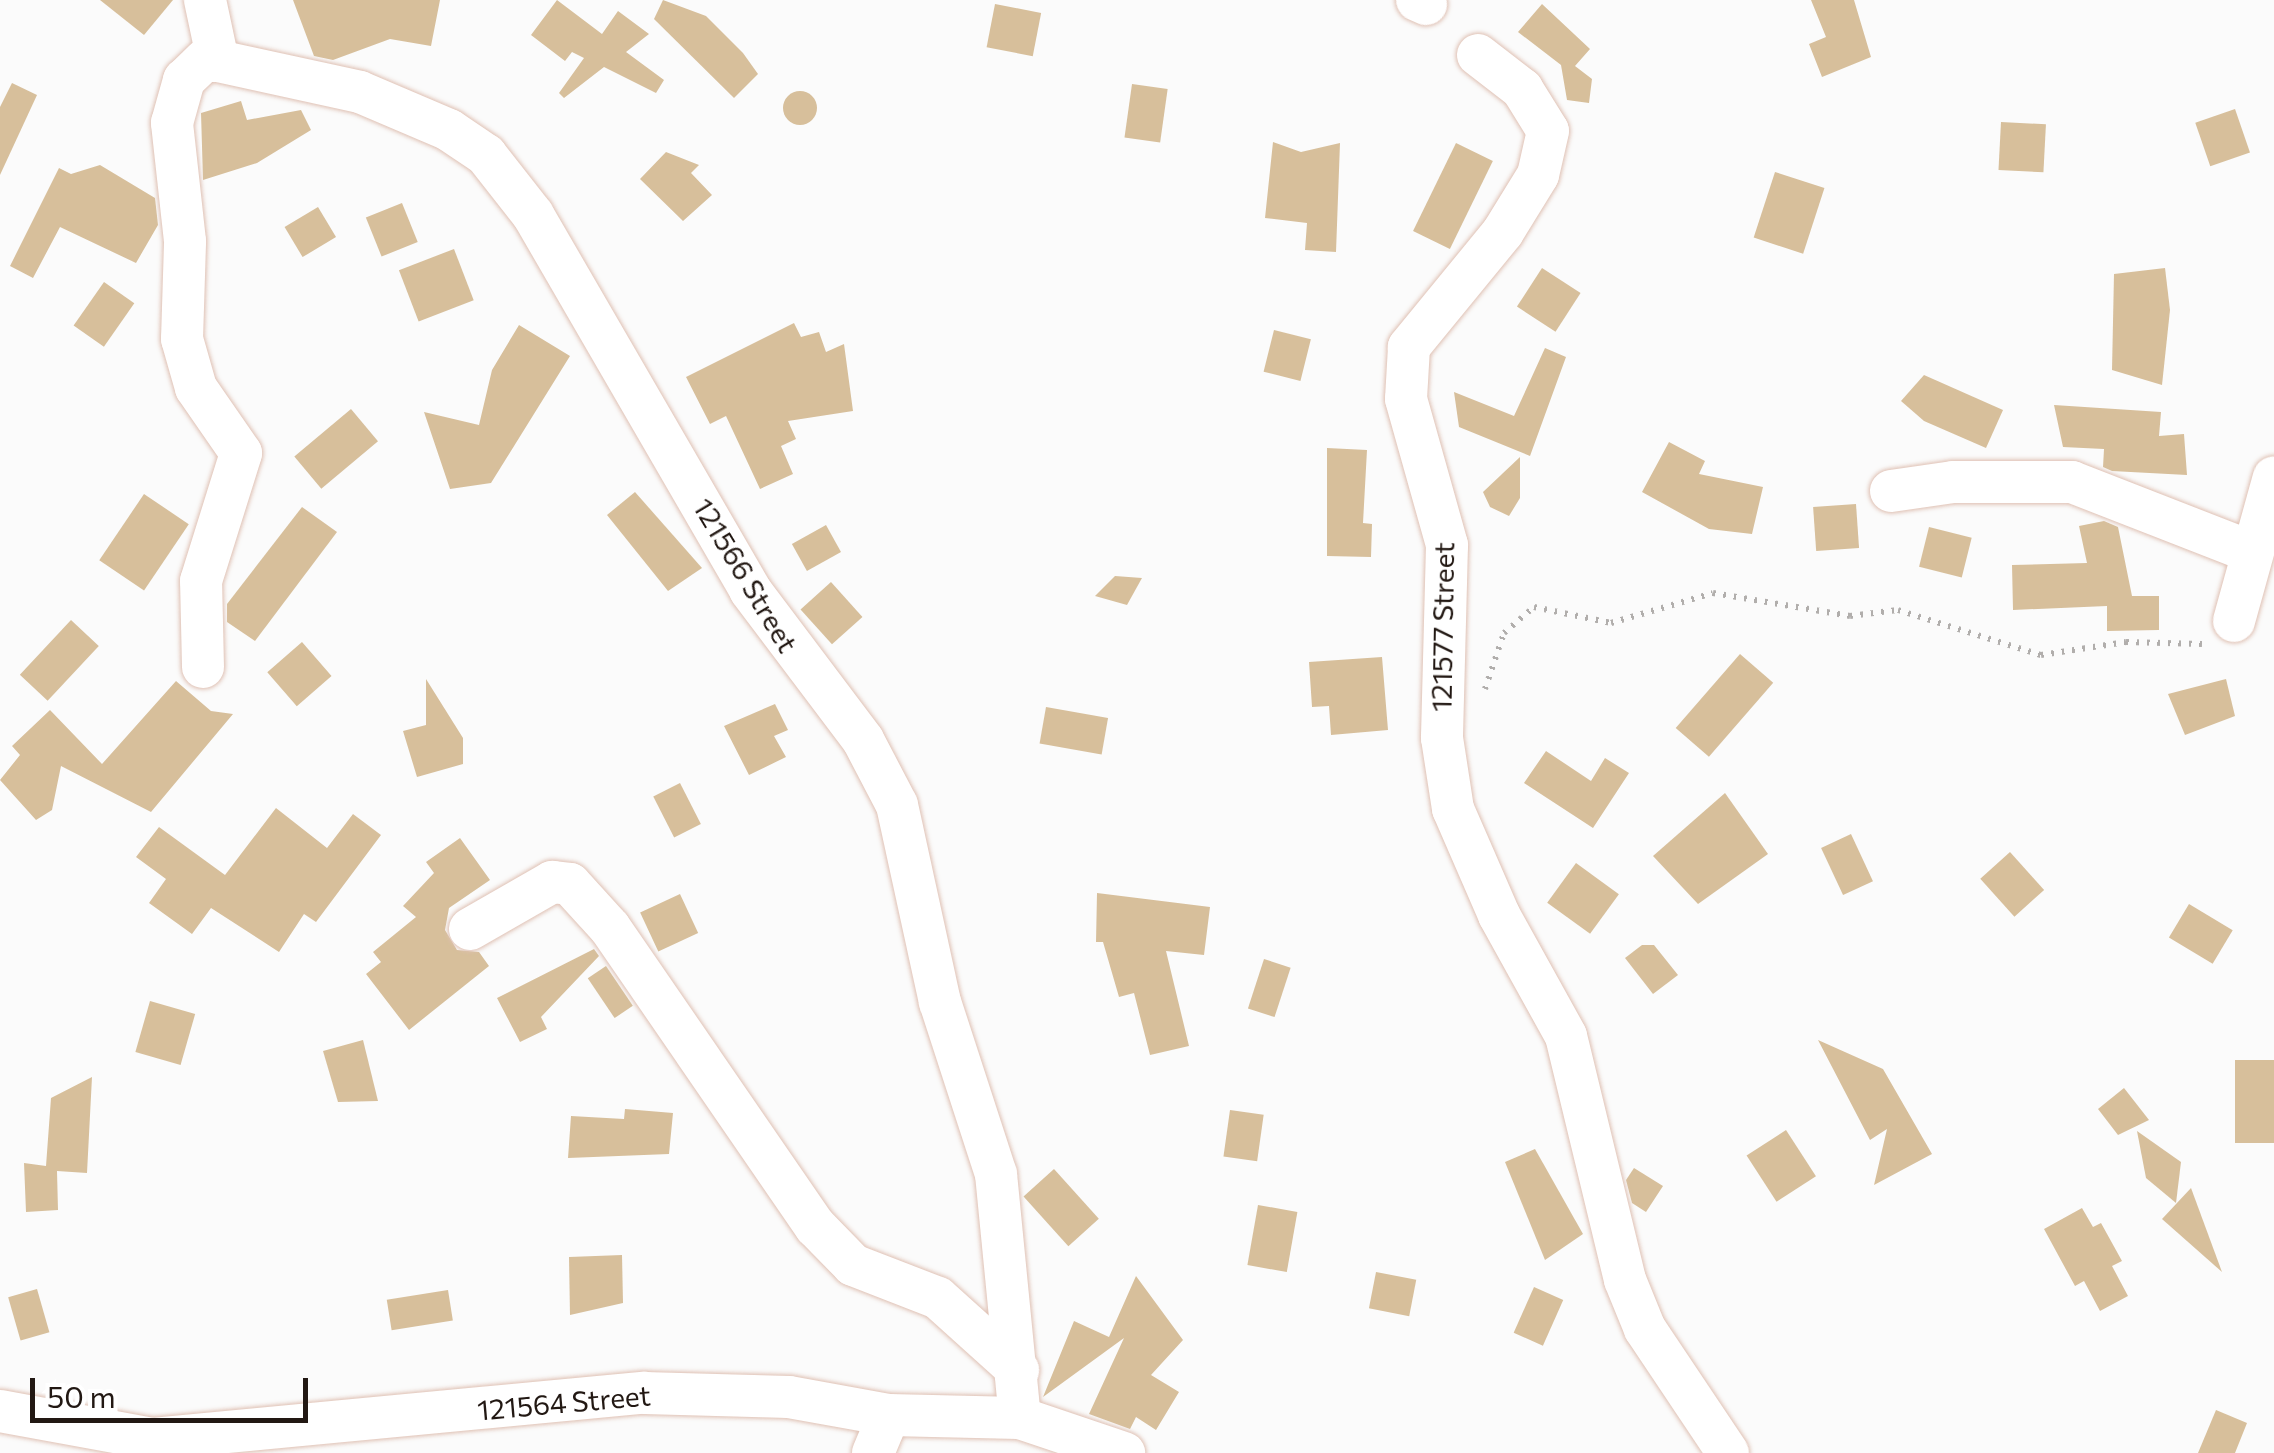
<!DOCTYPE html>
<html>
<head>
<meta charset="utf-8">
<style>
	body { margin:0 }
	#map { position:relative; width:2274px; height:1453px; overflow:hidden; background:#fbfbfb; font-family:Commissioner,sans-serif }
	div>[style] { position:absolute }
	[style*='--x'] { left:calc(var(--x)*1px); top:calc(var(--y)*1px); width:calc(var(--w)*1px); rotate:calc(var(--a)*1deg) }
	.building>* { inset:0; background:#d7bf9b; transform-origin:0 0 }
	.round { border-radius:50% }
	.path>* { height:6px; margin-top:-3px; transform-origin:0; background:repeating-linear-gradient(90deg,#b1aeac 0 2.5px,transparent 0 10.5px) }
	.roads { filter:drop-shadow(0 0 2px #dfc1b4) drop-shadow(0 0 2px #dfc1b4) }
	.minor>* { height:42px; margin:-21px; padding:0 21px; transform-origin:21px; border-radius:21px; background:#fff }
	span { translate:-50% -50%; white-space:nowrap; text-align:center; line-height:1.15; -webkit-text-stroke:8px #fff; paint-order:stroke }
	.street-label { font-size:28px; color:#221813 }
	.scale { position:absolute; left:30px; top:1378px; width:278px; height:45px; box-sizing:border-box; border:5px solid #221813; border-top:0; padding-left:12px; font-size:30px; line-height:35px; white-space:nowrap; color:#221813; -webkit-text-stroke:8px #fff; paint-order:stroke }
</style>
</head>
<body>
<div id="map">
	<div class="building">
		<div style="clip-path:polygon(100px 0,173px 0,144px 35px)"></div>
		<div style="clip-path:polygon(293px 0,440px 0,431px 46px,390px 39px,333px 60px,314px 56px)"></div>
		<div style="clip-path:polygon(557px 0,602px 34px,618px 11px,649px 34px,626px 52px,664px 80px,656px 93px,604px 67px,564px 98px,559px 93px,584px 58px,572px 52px,565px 61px,531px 35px)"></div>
		<div style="clip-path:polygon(663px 0,706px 16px,743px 53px,758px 74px,734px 98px,654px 19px)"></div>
		<div style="clip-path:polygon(1811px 0,1854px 0,1871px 57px,1822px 77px,1809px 44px,1826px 37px)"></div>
		<div style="left:995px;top:4px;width:47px;height:44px;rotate:11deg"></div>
		<div style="clip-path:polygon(1542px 4px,1590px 49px,1575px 66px,1592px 79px,1589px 103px,1567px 100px,1561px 65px,1518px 32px)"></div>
		<div style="clip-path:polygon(12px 83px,37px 95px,0 175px,0 107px)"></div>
		<div style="left:1132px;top:84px;width:36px;height:54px;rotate:8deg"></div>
		<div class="round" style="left:783px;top:91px;width:34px;height:34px"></div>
		<div style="clip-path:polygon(241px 101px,247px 120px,301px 110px,311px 130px,257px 163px,203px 180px,201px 113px)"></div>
		<div style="left:2235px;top:109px;width:46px;height:42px;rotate:71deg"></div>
		<div style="left:2001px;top:122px;width:45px;height:48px;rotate:3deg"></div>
		<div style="clip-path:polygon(1273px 142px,1301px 152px,1340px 143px,1336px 252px,1305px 250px,1307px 223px,1265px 218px)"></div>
		<div style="left:1456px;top:143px;width:41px;height:98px;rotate:26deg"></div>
		<div style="clip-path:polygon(666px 152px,699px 165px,691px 173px,712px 195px,683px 221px,640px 179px)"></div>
		<div style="clip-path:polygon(100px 165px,155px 198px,158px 225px,136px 263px,60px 227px,33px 278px,10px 266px,59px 168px,71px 174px)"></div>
		<div style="left:1775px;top:172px;width:52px;height:69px;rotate:18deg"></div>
		<div style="left:402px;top:203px;width:42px;height:39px;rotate:68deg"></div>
		<div style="left:318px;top:207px;width:35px;height:39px;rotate:59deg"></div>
		<div style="left:454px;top:249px;width:55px;height:59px;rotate:69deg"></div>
		<div style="left:1542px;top:268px;width:46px;height:46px;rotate:33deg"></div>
		<div style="clip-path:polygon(2165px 268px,2170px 310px,2162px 385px,2112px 370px,2114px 274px)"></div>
		<div style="left:104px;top:282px;width:37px;height:53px;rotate:35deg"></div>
		<div style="clip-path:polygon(794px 323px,801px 337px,819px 332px,826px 352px,844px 344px,853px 411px,788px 421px,796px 439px,781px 446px,793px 474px,760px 489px,726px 416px,710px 424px,686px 377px)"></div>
		<div style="clip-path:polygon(519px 325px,570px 356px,491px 483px,450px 489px,424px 412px,479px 425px,492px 370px)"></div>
		<div style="left:1274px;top:330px;width:38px;height:43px;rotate:14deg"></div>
		<div style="clip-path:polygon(1545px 348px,1566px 357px,1530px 456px,1459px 427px,1454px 392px,1514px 416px)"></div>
		<div style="clip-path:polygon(1924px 375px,2003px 410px,1986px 448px,1924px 421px,1901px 401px)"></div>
		<div style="clip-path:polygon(2054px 405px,2161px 412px,2159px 436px,2184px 434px,2187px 475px,2112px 471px,2103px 467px,2104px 449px,2063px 447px)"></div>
		<div style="left:351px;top:409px;width:42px;height:74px;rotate:50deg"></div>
		<div style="clip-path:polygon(1669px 442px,1705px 461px,1699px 474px,1763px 487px,1752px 534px,1709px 529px,1642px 492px)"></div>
		<div style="clip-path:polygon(1327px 448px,1367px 450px,1363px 523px,1372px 524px,1371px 557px,1327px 556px)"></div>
		<div style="clip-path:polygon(1520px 457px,1520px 498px,1509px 516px,1490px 507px,1483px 492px)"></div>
		<div style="clip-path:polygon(635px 492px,702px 568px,668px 591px,607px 515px)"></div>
		<div style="left:144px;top:494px;width:54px;height:80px;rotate:34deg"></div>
		<div style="left:1856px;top:504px;width:44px;height:43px;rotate:86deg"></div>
		<div style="clip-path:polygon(302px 507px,337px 532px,255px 641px,227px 622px,227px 604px)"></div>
		<div style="clip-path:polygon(2104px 521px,2118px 527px,2132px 596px,2159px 596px,2159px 630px,2107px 631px,2107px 606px,2013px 610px,2012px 565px,2087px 563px,2079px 526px)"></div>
		<div style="left:826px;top:525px;width:31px;height:39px;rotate:61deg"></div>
		<div style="left:1929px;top:527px;width:44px;height:41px;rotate:14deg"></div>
		<div style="clip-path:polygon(1115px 576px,1142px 578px,1127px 605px,1095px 596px)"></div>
		<div style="left:831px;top:582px;width:47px;height:41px;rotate:48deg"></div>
		<div style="left:71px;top:620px;width:38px;height:75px;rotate:43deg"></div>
		<div style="left:302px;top:642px;width:45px;height:46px;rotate:49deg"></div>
		<div style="left:1740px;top:654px;width:44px;height:98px;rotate:41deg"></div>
		<div style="clip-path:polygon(1382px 657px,1388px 730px,1331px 735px,1329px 706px,1312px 707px,1309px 662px)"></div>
		<div style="clip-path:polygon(426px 679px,463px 738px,463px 764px,417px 777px,403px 731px,426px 725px)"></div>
		<div style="clip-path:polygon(2226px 679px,2235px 716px,2185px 735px,2168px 694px)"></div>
		<div style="clip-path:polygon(176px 681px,211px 711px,233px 714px,151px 812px,61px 766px,52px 810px,36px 820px,0 780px,20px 755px,12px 746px,50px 710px,102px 764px)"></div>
		<div style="clip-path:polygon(775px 704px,788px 730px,774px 736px,786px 757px,749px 775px,724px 726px)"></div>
		<div style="left:1046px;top:707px;width:63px;height:37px;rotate:10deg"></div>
		<div style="clip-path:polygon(1546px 751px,1591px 781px,1605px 758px,1629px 773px,1593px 828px,1524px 783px)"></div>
		<div style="left:680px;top:783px;width:46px;height:30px;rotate:63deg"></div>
		<div style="clip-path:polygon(1725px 793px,1768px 854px,1698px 904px,1653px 856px)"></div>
		<div style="clip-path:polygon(276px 808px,327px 848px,353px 814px,381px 835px,316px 922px,304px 914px,279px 952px,211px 908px,192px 934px,149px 903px,166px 879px,136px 857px,159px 827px,225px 875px)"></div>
		<div style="left:1851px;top:834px;width:52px;height:33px;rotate:65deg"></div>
		<div style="clip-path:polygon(460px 838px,490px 880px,449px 908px,445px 930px,457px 950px,479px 952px,489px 966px,409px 1030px,366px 974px,381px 962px,373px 952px,416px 917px,403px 906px,434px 873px,426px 862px)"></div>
		<div style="left:2010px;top:852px;width:51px;height:40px;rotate:48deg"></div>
		<div style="left:1576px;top:863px;width:53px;height:49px;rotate:36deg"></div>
		<div style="clip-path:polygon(1097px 893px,1210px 907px,1204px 955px,1166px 951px,1189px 1046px,1150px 1055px,1134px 993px,1119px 997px,1103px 942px,1096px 942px)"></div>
		<div style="left:680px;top:894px;width:43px;height:44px;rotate:65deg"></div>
		<div style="left:2189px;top:904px;width:51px;height:39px;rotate:31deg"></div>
		<div style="clip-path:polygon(1642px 945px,1654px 945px,1678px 975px,1653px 994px,1625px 958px)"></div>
		<div style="clip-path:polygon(594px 949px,599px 956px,541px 1017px,547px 1029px,520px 1042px,497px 998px)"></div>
		<div style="left:1264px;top:959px;width:28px;height:52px;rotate:18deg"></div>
		<div style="left:606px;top:966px;width:48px;height:22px;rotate:56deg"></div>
		<div style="left:150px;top:1001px;width:47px;height:53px;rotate:16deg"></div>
		<div style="clip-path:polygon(363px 1040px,378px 1101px,338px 1102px,323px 1051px)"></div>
		<div style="clip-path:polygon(1818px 1040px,1883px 1069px,1932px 1154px,1874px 1185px,1887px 1129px,1870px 1140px)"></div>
		<div style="left:2235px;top:1060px;width:39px;height:83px"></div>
		<div style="clip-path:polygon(92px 1077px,87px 1173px,57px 1171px,58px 1210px,26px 1212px,24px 1163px,46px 1166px,51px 1098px)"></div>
		<div style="clip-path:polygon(2124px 1088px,2149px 1120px,2118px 1135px,2098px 1109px)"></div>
		<div style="clip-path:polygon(625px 1109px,673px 1113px,669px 1154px,568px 1158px,571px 1116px,624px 1119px)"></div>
		<div style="left:1230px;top:1110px;width:34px;height:47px;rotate:8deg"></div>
		<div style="left:1786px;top:1130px;width:55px;height:47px;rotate:57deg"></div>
		<div style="clip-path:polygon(2137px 1131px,2181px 1162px,2176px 1203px,2146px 1178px)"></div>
		<div style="clip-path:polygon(1535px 1149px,1583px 1234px,1545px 1260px,1505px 1162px)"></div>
		<div style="clip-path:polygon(1634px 1168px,1663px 1186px,1646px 1212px,1632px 1203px,1626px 1180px)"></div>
		<div style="left:1054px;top:1169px;width:67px;height:41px;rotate:48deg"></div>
		<div style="clip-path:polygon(2191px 1188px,2222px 1272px,2162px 1219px)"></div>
		<div style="left:1258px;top:1205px;width:40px;height:61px;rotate:10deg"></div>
		<div style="clip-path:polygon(2082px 1208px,2093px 1227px,2101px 1223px,2122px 1261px,2112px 1266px,2128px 1296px,2100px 1311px,2084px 1281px,2075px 1286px,2044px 1229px)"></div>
		<div style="clip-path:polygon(622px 1255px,623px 1303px,570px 1315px,569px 1257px)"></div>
		<div style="left:1376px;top:1272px;width:41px;height:37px;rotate:11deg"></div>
		<div style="clip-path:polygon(1136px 1276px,1183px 1340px,1151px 1375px,1179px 1392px,1156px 1430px,1136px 1417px,1130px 1429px,1089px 1414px,1124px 1338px,1043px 1397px,1074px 1321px,1109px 1337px)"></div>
		<div style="left:1534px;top:1287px;width:32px;height:50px;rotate:24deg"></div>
		<div style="left:37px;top:1289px;width:45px;height:30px;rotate:74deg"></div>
		<div style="left:448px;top:1290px;width:31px;height:62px;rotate:81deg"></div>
		<div style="clip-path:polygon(2216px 1410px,2247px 1423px,2235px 1453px,2198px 1453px)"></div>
	</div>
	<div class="path">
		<div style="--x:1485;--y:689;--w:59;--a:-71.3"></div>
		<div style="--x:1504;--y:633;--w:40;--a:-41"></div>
		<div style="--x:1534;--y:607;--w:79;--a:11.7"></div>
		<div style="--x:1611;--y:623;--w:106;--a:-16.4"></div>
		<div style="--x:1713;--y:593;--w:139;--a:9.5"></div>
		<div style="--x:1850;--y:616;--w:48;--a:-7.1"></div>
		<div style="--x:1898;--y:610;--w:150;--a:17.5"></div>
		<div style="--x:2041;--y:655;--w:86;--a:-8.7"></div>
		<div style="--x:2126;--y:642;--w:76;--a:1.5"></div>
	</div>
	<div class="roads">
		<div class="minor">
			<div style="--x:205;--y:0;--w:62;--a:78"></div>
			<div style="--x:1417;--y:0;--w:10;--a:24"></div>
			<div style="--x:1478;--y:55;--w:56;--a:37.7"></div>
			<div style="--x:1522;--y:89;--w:49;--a:58.2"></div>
			<div style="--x:1548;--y:131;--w:45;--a:102.8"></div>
			<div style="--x:1538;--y:175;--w:67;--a:121.6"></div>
			<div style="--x:1503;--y:232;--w:149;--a:129.3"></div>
			<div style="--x:1409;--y:347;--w:52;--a:93.3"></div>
			<div style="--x:1406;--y:399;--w:152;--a:74.3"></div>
			<div style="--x:1447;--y:545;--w:193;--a:91.5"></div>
			<div style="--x:1442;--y:738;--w:72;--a:81.2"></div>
			<div style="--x:1453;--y:809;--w:116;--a:66.5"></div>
			<div style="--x:1499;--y:915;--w:138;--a:61"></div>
			<div style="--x:1566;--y:1036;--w:251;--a:76.4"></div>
			<div style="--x:1625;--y:1280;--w:53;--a:67.8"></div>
			<div style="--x:1645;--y:1329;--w:149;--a:56.2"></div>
			<div style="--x:1891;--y:491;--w:63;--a:-8.3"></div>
			<div style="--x:1953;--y:482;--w:119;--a:0"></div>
			<div style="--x:2072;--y:482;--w:190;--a:21.3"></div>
			<div style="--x:2234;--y:621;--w:149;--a:-74.5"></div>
			<div style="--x:203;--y:667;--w:86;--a:-91.3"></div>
			<div style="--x:201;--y:581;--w:134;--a:-72.6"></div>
			<div style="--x:241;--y:453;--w:79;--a:-124.7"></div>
			<div style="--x:196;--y:388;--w:51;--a:-105.9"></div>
			<div style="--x:182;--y:339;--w:98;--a:-88.2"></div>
			<div style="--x:185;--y:241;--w:119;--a:-96.3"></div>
			<div style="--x:172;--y:123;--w:45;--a:-74.4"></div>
			<div style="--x:184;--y:80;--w:28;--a:-44"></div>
			<div style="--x:204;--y:61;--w:14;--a:0"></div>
			<div style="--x:218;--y:61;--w:145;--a:12.3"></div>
			<div style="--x:360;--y:92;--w:97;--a:23.1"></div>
			<div style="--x:449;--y:130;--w:45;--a:34"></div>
			<div style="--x:486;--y:155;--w:76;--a:51.9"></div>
			<div style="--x:533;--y:215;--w:433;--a:59.9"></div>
			<div style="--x:750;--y:590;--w:188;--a:53"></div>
			<div style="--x:863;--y:740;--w:73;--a:62.4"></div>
			<div style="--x:897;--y:805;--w:202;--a:77.7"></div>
			<div style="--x:940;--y:1002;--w:181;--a:72"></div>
			<div style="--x:996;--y:1174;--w:245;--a:84.4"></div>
			<div style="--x:470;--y:929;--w:95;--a:-29.8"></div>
			<div style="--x:552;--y:882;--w:18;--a:6"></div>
			<div style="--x:570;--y:884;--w:59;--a:47.7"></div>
			<div style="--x:610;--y:928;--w:362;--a:55.5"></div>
			<div style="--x:815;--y:1226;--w:54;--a:45.7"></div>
			<div style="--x:853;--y:1265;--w:91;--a:21.2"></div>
			<div style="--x:938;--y:1298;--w:108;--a:42"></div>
			<div style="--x:0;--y:1411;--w:156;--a:10.4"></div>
			<div style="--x:153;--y:1439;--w:493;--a:-5.4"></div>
			<div style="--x:644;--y:1393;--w:145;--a:1.6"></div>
			<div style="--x:789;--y:1397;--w:102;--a:10.2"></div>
			<div style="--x:889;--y:1415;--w:131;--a:1.3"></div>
			<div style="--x:1020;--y:1418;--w:110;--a:18.6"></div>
			<div style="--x:873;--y:1453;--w:41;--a:-67.2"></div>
		</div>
	</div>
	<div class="street-label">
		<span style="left:746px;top:575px;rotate:59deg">121566 Street</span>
		<span style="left:1442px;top:627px;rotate:-89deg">121577 Street</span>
		<span style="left:564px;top:1402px;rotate:-5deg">121564 Street</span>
	</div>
	<div class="scale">50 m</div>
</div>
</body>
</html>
